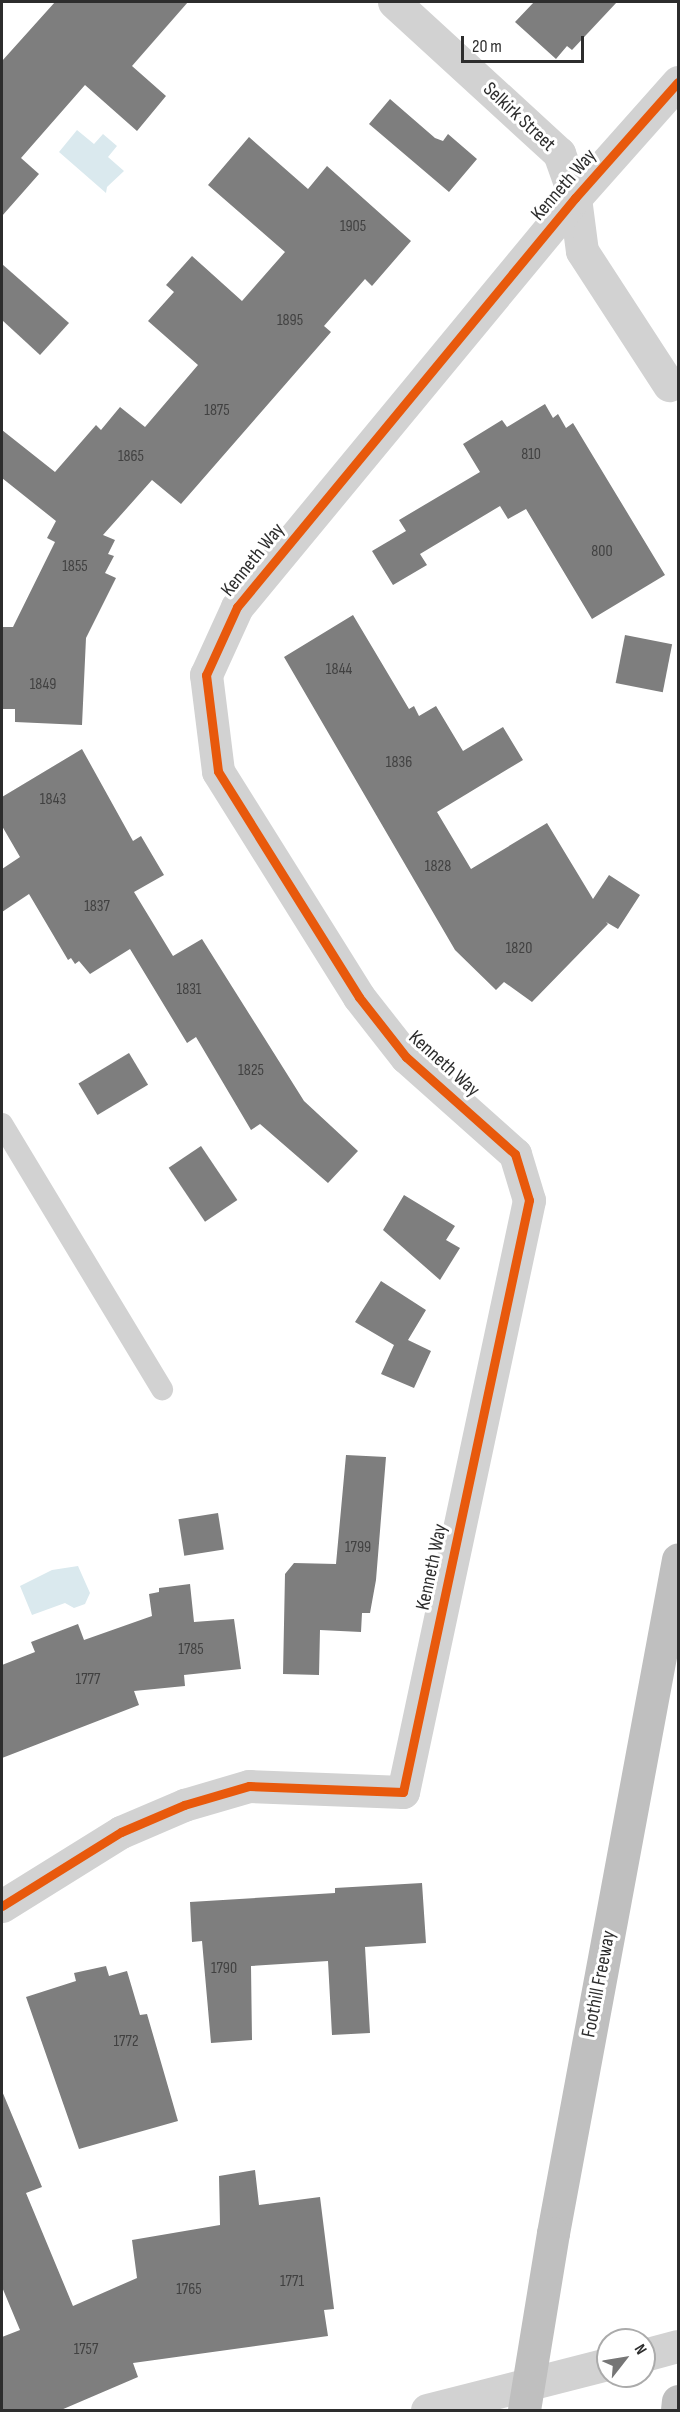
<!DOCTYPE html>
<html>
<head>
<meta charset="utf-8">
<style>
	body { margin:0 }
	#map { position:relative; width:680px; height:2412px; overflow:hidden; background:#fff; font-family:"Sofia Sans Condensed",sans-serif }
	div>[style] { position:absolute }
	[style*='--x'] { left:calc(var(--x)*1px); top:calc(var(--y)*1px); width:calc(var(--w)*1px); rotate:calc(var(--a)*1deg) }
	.water>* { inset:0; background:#dae9ee }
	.building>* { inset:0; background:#7e7e7e; transform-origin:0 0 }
	.service>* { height:22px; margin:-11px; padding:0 11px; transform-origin:11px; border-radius:11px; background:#d2d2d2 }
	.minor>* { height:33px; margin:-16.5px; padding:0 16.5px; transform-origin:16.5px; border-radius:16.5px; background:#d2d2d2 }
	.motorway>* { height:33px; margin:-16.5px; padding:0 16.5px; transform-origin:16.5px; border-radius:16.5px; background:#bfbfbf }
	.motorway-bridge>* { height:33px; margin:-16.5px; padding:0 16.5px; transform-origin:16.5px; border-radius:16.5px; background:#bfbfbf }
	.cycleway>* { height:9px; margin:-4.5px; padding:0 4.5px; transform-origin:4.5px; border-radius:4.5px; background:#e8590c }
	span { translate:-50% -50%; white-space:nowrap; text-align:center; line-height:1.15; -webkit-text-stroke:6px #fff; paint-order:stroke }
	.number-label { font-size:16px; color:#414141 }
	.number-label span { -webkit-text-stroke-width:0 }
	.street-label { font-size:20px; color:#2d2d2d }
	.frame { position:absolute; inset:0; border:3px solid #2d2d2d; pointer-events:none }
	.north { position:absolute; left:596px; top:2328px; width:60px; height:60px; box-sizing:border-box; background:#fff; border:2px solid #ababab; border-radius:50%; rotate:59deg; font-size:16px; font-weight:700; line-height:24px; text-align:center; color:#2d2d2d }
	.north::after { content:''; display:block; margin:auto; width:21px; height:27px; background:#767676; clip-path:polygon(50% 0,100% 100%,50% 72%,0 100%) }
	.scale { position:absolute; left:461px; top:36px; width:123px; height:27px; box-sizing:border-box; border:3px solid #2d2d2d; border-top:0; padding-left:8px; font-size:18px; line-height:21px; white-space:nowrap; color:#2d2d2d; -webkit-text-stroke:4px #fff; paint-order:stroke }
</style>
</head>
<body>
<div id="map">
	<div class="water">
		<div style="clip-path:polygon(77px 130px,94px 144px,103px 134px,117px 146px,108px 157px,124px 171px,107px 187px,106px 193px,59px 152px)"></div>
		<div style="clip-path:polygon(78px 1566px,90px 1593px,85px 1604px,74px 1608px,65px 1603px,32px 1615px,20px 1586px,52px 1570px)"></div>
	</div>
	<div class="building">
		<div style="clip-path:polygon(55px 2px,188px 2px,132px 66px,166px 96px,137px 131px,85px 85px,21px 158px,39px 174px,2px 216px,2px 61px)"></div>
		<div style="clip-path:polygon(534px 2px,617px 2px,572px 50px,567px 46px,556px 59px,515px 22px)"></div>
		<div style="clip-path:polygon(390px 99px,435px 138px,443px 141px,448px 134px,477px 159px,449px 192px,369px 124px)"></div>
		<div style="clip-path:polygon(249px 137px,308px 189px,327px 166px,411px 241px,372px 286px,365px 279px,324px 326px,331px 332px,181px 504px,152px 480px,103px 535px,115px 540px,108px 554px,114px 556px,105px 573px,116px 578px,86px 638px,82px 725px,15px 722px,15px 709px,2px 709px,2px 627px,13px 627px,55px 542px,47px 538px,56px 521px,2px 478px,2px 430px,55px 472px,96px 425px,101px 430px,120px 407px,145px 427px,198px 365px,148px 321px,174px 292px,166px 285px,192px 256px,242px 301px,285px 252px,208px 185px)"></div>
		<div style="clip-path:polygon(2px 264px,69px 323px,40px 355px,2px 320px)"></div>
		<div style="clip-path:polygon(545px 404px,553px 418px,558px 414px,566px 428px,573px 423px,665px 575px,592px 619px,526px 509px,508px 519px,500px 506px,420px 554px,427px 565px,393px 585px,372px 551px,406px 531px,399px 520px,480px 472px,463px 444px,502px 420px,507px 427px)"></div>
		<div style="clip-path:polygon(353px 615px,409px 709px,414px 706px,419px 716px,436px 706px,463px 751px,503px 727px,523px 760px,437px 812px,471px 869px,547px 823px,593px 899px,609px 875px,640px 895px,618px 929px,606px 922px,608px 924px,532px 1002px,504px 982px,496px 990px,455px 950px,284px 657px)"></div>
		<div style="left:625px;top:635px;width:48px;height:49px;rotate:11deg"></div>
		<div style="clip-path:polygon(82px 749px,133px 841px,141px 836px,164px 875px,134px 892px,173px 956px,202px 939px,304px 1101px,358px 1151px,328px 1183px,260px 1124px,251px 1130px,196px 1037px,187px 1043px,130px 949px,90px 974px,79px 961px,75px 964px,71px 958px,68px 960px,29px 894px,2px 912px,2px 869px,20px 857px,2px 826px,2px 797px)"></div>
		<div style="left:129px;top:1053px;width:37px;height:59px;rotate:59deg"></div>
		<div style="left:201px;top:1146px;width:65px;height:39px;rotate:56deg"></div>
		<div style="clip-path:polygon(404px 1195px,455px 1226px,446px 1240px,460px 1248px,440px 1280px,383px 1230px)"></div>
		<div style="clip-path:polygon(381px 1281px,426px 1310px,408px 1340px,431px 1351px,414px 1388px,381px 1374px,394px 1345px,355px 1322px)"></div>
		<div style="clip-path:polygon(346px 1455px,386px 1457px,376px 1580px,370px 1613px,362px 1613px,361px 1632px,320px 1630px,319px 1675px,283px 1674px,285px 1574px,294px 1563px,336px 1564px)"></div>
		<div style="left:218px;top:1513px;width:37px;height:40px;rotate:81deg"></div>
		<div style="clip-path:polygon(190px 1584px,194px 1622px,234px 1619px,241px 1669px,184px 1675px,185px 1686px,134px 1691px,139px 1705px,2px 1758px,2px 1665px,35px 1652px,31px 1642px,78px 1624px,84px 1640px,152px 1616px,149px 1594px,159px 1592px,159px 1588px)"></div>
		<div style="clip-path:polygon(422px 1883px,426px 1943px,365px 1947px,370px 2033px,332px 2035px,328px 1961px,251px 1966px,252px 2040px,211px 2043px,202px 1941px,192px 1942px,190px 1902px,335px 1893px,335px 1888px)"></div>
		<div style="clip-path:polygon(106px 1966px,109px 1976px,127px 1971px,140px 2015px,147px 2014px,178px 2121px,79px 2149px,26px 1997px,76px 1981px,74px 1973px)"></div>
		<div style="clip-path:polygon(2px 2091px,42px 2187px,26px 2193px,73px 2306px,137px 2278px,132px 2240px,220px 2225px,219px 2176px,255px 2170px,259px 2205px,320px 2197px,334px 2309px,324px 2310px,328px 2336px,133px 2363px,138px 2377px,61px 2410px,2px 2410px,2px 2337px,20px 2330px,2px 2287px)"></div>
	</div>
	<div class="service">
		<div style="--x:2;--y:1124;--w:310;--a:58.9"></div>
	</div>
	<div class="minor">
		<div style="--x:394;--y:2;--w:224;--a:42.5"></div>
		<div style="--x:559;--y:153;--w:48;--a:70.4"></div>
		<div style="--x:575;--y:198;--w:53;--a:82.5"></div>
		<div style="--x:582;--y:251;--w:160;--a:57"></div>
		<div style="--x:2;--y:1906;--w:140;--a:-31.9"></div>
		<div style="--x:121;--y:1832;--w:69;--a:-23.2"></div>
		<div style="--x:184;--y:1805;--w:68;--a:-16.3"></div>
		<div style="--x:249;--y:1786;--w:154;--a:2.2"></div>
		<div style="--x:403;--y:1792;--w:605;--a:-77.98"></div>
		<div style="--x:529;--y:1200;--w:48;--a:-106.9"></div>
		<div style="--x:515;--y:1154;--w:146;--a:-138.3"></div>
		<div style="--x:406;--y:1057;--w:76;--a:-128.1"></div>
		<div style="--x:359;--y:997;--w:266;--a:-122"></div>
		<div style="--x:218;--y:771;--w:97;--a:-97.1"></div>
		<div style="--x:206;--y:675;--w:75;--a:-65.5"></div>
		<div style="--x:237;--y:607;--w:531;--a:-50.43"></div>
		<div style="--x:575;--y:198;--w:155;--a:-48.4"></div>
		<div style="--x:644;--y:2355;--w:35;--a:-15"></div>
		<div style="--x:427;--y:2410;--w:187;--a:-14.3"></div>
	</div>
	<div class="motorway">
		<div style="--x:553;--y:2233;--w:685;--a:-79.49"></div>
		<div style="--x:677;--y:2410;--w:9;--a:-84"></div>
	</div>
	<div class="motorway-bridge">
		<div style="--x:524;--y:2410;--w:179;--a:-80.7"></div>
	</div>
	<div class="cycleway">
		<div style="--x:2;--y:1906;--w:140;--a:-31.9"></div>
		<div style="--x:121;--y:1832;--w:69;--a:-23.2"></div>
		<div style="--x:184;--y:1805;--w:68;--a:-16.3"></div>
		<div style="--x:249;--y:1786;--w:154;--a:2.2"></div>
		<div style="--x:403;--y:1792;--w:605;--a:-77.98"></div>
		<div style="--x:529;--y:1200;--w:48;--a:-106.9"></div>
		<div style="--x:515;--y:1154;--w:146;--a:-138.3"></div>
		<div style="--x:406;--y:1057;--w:76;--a:-128.1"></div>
		<div style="--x:359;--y:997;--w:266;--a:-122"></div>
		<div style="--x:218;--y:771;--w:97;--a:-97.1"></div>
		<div style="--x:206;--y:675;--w:75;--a:-65.5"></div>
		<div style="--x:237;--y:607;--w:531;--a:-50.43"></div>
		<div style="--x:575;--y:198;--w:155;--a:-48.4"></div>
	</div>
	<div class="number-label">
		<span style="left:353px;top:227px">1905</span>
		<span style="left:290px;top:321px">1895</span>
		<span style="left:217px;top:411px">1875</span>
		<span style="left:531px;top:455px">810</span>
		<span style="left:131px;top:457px">1865</span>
		<span style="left:602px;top:552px">800</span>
		<span style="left:75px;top:567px">1855</span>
		<span style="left:339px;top:670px">1844</span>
		<span style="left:43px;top:685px">1849</span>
		<span style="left:399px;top:763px">1836</span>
		<span style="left:53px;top:800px">1843</span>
		<span style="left:438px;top:867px">1828</span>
		<span style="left:97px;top:907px">1837</span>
		<span style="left:519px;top:949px">1820</span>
		<span style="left:189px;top:990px">1831</span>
		<span style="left:251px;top:1071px">1825</span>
		<span style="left:358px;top:1548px">1799</span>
		<span style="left:191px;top:1650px">1785</span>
		<span style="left:88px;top:1680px">1777</span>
		<span style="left:224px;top:1969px">1790</span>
		<span style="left:126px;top:2042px">1772</span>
		<span style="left:292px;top:2282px">1771</span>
		<span style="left:189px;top:2290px">1765</span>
		<span style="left:86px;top:2350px">1757</span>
	</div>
	<div class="street-label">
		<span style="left:519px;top:117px;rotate:43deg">Selkirk Street</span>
		<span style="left:564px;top:185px;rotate:-49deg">Kenneth Way</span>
		<span style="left:253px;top:560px;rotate:-51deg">Kenneth Way</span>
		<span style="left:444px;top:1064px;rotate:42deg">Kenneth Way</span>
		<span style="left:432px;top:1567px;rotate:-78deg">Kenneth Way</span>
		<span style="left:599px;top:1984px;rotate:-79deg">Foothill Freeway</span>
	</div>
	<div class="frame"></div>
	<div class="north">N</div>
	<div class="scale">20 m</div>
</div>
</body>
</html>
